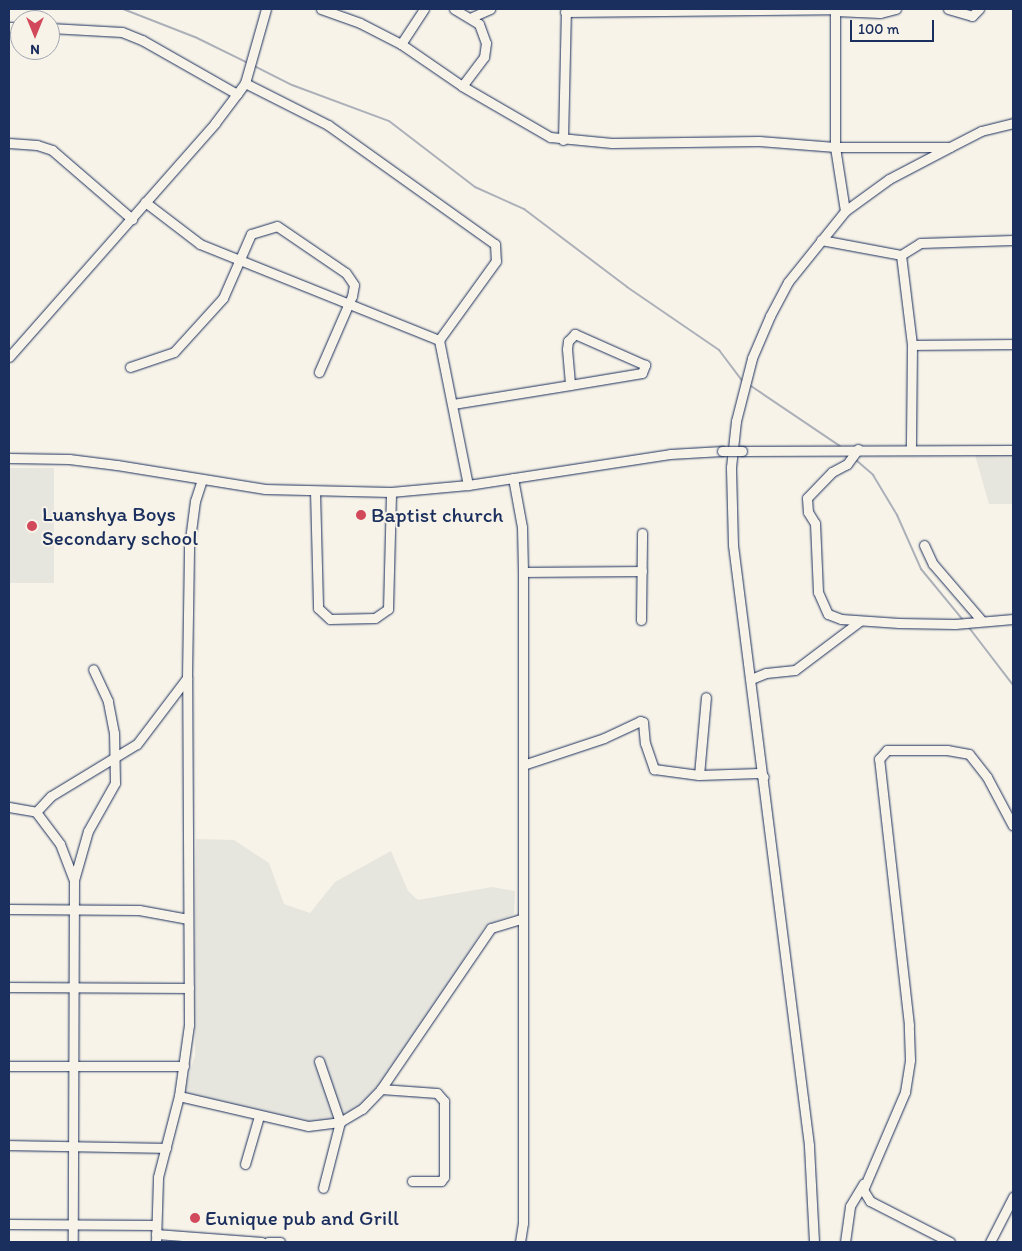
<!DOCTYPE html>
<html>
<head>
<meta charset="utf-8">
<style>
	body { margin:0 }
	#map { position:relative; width:1022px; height:1251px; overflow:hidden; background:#f7f3e8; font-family:Itim,sans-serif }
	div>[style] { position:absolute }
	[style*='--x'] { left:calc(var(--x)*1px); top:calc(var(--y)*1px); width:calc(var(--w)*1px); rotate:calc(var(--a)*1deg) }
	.built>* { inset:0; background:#e6e5de; transform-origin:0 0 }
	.stream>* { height:2px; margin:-1px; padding:0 1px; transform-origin:1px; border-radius:1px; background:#acb0b9 }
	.roads { filter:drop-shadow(0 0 1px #1b2f5e) drop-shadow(0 0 1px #1b2f5e) }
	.minor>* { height:9px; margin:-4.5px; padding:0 4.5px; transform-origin:4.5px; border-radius:4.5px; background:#f7f3e8 }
	.bridges { filter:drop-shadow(0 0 1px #1b2f5e) drop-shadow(0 0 1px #1b2f5e) }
	.minor-bridge>* { height:9px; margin:-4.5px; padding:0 4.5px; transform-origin:4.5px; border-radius:4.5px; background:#f7f3e8 }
	.dots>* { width:14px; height:14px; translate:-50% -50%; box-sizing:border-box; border:2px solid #f7f3e8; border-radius:50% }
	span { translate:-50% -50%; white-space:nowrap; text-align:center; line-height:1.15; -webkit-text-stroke:4px #f7f3e8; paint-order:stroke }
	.poi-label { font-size:21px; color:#1b2f5e }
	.left { translate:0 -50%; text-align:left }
	.frame { position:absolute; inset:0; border:10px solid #1b2f5e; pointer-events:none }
	.north { position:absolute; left:10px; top:10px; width:50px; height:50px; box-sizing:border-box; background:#f7f3e8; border:1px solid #9fa5b1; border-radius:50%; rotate:180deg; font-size:14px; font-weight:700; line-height:20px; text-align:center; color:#1b2f5e }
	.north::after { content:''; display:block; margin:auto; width:18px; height:22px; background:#d1495b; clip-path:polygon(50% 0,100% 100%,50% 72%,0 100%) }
	.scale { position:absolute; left:850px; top:20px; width:84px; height:22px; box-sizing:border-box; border:2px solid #1b2f5e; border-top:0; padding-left:6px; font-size:15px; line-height:18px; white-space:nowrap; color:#1b2f5e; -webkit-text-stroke:4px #f7f3e8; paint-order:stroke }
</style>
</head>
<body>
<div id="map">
	<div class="built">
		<div style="clip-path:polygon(975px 455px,1013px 455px,1013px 504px,989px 504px)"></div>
		<div style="left:54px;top:468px;width:115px;height:45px;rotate:90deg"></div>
		<div style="clip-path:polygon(196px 839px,234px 840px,269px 863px,284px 904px,310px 913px,335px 882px,391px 851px,408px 891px,418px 900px,492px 887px,515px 891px,514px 914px,485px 926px,386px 1082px,362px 1104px,343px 1116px,310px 1123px,184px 1093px,195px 1055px)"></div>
	</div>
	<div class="stream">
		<div style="--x:123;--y:9;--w:77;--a:21.3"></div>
		<div style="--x:195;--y:37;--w:57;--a:26.1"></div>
		<div style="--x:254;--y:66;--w:42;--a:26.6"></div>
		<div style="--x:292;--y:85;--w:103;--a:20.4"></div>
		<div style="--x:389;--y:121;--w:108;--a:37.5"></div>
		<div style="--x:475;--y:187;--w:54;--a:24.2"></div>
		<div style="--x:524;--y:209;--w:129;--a:37.1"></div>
		<div style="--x:627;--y:287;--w:112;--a:34.4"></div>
		<div style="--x:719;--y:350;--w:38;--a:53"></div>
		<div style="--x:751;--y:386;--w:107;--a:34"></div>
		<div style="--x:856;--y:460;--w:23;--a:41"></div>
		<div style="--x:873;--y:475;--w:47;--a:59"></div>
		<div style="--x:897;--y:515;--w:59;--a:66"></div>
		<div style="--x:921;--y:569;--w:65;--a:50.6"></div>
		<div style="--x:967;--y:625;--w:76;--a:52.5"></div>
	</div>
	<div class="roads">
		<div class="minor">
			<div style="--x:321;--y:9;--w:41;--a:19.7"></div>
			<div style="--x:360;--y:23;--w:46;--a:27.1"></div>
			<div style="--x:401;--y:44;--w:74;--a:34.5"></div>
			<div style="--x:462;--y:86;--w:102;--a:30.1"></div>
			<div style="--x:550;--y:137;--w:62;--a:5.5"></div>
			<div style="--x:612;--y:143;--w:147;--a:-0.8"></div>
			<div style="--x:759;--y:141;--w:76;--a:4.5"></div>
			<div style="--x:835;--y:147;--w:65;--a:81.1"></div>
			<div style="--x:454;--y:9;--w:29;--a:31"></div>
			<div style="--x:479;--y:24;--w:20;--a:70"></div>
			<div style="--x:486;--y:43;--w:14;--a:98"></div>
			<div style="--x:484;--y:57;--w:36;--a:127"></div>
			<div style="--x:896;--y:9;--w:16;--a:166"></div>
			<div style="--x:880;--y:13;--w:45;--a:-177.5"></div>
			<div style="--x:835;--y:11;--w:136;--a:90"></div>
			<div style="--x:835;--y:147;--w:112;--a:0"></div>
			<div style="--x:948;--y:9;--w:25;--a:16"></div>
			<div style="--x:972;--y:16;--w:10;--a:-45"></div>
			<div style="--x:565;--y:12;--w:270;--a:-0.6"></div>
			<div style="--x:472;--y:17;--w:20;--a:-24"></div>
			<div style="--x:9;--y:27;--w:11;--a:0"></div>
			<div style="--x:50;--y:28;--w:72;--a:3.2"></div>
			<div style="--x:122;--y:32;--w:22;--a:22"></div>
			<div style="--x:142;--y:40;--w:109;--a:29.6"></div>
			<div style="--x:401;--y:44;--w:42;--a:-56.7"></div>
			<div style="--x:245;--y:83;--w:93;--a:26.8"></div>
			<div style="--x:328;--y:125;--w:205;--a:35.5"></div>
			<div style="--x:495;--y:244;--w:17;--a:87"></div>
			<div style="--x:496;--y:261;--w:97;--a:125.8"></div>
			<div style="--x:439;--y:340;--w:148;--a:78.7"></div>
			<div style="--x:563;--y:140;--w:131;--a:-88.7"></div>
			<div style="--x:9;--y:143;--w:28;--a:4"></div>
			<div style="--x:37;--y:145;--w:16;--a:18"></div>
			<div style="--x:52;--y:150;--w:106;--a:40.8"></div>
			<div style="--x:145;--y:202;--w:69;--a:37.4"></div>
			<div style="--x:200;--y:244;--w:258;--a:21.9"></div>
			<div style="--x:821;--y:240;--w:81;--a:10.6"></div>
			<div style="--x:901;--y:255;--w:22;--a:-32"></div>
			<div style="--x:920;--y:243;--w:93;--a:-1.8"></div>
			<div style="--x:901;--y:255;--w:91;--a:83"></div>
			<div style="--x:912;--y:345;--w:103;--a:90.6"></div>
			<div style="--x:912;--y:345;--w:101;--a:-0.6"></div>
			<div style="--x:9;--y:357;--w:312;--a:-48.6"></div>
			<div style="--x:215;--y:123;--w:36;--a:-53"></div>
			<div style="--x:237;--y:94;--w:14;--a:-54"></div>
			<div style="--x:245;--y:83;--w:77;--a:-74.2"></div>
			<div style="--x:130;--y:367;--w:46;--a:-18.8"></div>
			<div style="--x:174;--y:352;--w:73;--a:-47.8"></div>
			<div style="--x:223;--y:298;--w:70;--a:-66.4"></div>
			<div style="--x:251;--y:234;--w:27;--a:-17"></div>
			<div style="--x:277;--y:226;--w:83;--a:34.3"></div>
			<div style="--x:346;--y:273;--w:14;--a:56"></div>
			<div style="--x:354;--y:285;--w:11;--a:100"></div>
			<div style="--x:352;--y:296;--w:83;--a:113.5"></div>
			<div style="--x:453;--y:404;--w:119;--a:-9.2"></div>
			<div style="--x:570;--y:385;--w:73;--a:-9.5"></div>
			<div style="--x:642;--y:373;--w:9;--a:-69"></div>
			<div style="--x:645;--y:365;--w:77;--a:-156.1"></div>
			<div style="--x:575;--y:334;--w:10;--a:135"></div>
			<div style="--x:568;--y:341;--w:8;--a:97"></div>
			<div style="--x:567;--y:349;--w:36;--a:85"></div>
			<div style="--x:858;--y:449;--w:19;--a:126"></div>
			<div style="--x:847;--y:464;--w:17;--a:152"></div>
			<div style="--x:832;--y:472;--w:36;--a:134"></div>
			<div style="--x:807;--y:498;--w:14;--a:86"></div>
			<div style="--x:808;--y:512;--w:13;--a:58"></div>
			<div style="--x:815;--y:523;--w:69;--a:87.5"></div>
			<div style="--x:818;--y:592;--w:24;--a:66"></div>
			<div style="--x:828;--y:614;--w:14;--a:21"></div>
			<div style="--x:841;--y:619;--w:58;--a:3.9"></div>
			<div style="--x:899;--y:623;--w:56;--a:1"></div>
			<div style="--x:955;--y:624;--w:58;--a:-4.9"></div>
			<div style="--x:742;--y:451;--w:271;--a:-0.2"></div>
			<div style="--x:9;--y:458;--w:60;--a:1"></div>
			<div style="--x:69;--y:459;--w:48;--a:7.1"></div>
			<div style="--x:117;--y:465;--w:150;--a:9.2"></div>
			<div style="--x:265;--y:489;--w:126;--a:1.4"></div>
			<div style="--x:391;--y:492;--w:77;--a:-5.2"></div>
			<div style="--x:468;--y:485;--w:204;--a:-8.7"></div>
			<div style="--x:670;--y:454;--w:52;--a:-3.3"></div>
			<div style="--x:513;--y:478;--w:50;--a:79.6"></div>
			<div style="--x:522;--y:527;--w:45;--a:88.7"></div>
			<div style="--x:523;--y:572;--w:651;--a:90"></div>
			<div style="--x:523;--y:1223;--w:19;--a:99"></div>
			<div style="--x:315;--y:491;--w:117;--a:88.5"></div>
			<div style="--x:318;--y:608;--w:16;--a:43"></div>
			<div style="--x:330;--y:619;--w:45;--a:-1.3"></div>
			<div style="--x:375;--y:618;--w:16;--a:-35"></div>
			<div style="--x:388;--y:609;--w:117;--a:-88.5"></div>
			<div style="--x:924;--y:545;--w:21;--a:65"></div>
			<div style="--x:933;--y:564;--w:75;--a:49.3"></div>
			<div style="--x:523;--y:572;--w:119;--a:-0.5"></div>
			<div style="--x:641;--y:620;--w:87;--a:-89.3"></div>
			<div style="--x:751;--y:679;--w:16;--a:-22"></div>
			<div style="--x:766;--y:673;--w:29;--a:-6"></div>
			<div style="--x:795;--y:670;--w:81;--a:-37"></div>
			<div style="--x:523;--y:765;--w:85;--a:-18.4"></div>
			<div style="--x:604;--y:738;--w:40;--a:-25"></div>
			<div style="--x:640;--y:721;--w:3;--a:18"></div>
			<div style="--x:643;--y:722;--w:21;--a:85"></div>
			<div style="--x:645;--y:743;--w:28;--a:71"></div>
			<div style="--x:654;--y:769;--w:45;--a:7.6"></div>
			<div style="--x:699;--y:775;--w:60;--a:-1.9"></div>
			<div style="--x:759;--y:773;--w:6;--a:39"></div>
			<div style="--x:699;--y:775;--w:78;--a:-84.9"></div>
			<div style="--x:9;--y:807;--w:27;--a:10"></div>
			<div style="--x:36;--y:812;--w:22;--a:-47"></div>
			<div style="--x:51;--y:796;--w:100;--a:-31.2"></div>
			<div style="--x:137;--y:744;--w:83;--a:-52.9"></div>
			<div style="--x:36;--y:812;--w:40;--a:53"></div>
			<div style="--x:60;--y:844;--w:39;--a:69"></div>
			<div style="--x:74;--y:880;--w:362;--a:90.2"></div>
			<div style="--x:74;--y:880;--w:51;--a:-74.1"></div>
			<div style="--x:88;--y:831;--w:55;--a:-60.6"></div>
			<div style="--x:115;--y:783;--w:50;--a:-91.1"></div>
			<div style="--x:114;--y:733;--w:33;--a:-101"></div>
			<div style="--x:108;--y:701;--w:35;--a:-115"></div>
			<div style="--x:9;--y:909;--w:130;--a:0.4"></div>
			<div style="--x:139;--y:910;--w:50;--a:10.4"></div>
			<div style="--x:9;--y:987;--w:180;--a:0.3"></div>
			<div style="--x:319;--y:1061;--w:65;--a:71"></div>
			<div style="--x:340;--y:1122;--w:68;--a:104.4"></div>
			<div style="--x:9;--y:1066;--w:175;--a:0"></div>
			<div style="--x:381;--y:1089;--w:56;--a:4.1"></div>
			<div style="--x:437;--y:1093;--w:11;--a:49"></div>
			<div style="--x:444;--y:1101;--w:76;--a:90"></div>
			<div style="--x:444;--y:1177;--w:5;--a:127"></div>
			<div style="--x:441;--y:1181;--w:29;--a:180"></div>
			<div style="--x:179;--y:1096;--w:132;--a:13.1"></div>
			<div style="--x:308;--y:1126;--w:32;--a:-7"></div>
			<div style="--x:340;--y:1122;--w:26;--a:-31"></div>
			<div style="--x:362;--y:1109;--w:28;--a:-46"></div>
			<div style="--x:381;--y:1089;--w:195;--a:-55.7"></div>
			<div style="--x:491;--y:928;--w:31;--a:-17"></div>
			<div style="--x:9;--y:1145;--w:157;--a:1.1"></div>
			<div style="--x:245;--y:1164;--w:50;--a:-73.7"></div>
			<div style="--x:9;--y:1224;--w:147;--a:0.4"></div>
			<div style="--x:156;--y:1234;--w:106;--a:4.3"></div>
			<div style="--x:156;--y:1242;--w:65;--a:-88.2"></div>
			<div style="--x:158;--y:1177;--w:84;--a:-75.5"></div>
			<div style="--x:179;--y:1096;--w:72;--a:-82"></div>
			<div style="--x:189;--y:1025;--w:347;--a:-90.3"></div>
			<div style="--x:187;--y:678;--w:131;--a:-89.1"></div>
			<div style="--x:189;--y:547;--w:46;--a:-82.6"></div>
			<div style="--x:195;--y:501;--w:23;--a:-72"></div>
			<div style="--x:268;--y:1242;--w:12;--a:0"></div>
			<div style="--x:814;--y:1242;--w:97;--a:-93"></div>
			<div style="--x:809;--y:1145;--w:605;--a:-97.22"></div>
			<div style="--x:733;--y:545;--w:78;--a:-91.5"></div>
			<div style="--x:731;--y:467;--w:46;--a:-83.8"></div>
			<div style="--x:736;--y:421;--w:65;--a:-75.7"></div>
			<div style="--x:752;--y:358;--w:46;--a:-66.8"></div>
			<div style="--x:770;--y:316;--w:38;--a:-62"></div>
			<div style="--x:788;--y:282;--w:91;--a:-51.2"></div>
			<div style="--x:845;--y:211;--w:54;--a:-36"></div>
			<div style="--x:889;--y:179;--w:69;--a:-27.7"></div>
			<div style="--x:950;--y:147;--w:35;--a:-27"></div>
			<div style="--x:981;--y:131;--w:33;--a:-14"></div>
			<div style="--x:845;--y:1242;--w:36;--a:-82"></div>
			<div style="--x:850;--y:1206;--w:26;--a:-59"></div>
			<div style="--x:950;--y:1242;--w:90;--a:-152.9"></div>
			<div style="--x:870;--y:1201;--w:13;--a:-122"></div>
			<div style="--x:863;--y:1190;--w:107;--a:-66.8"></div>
			<div style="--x:905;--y:1092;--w:32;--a:-81"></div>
			<div style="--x:910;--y:1060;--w:35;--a:-92"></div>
			<div style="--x:909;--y:1025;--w:268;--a:-96.4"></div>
			<div style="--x:879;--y:759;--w:12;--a:-48"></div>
			<div style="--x:887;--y:750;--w:60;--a:0"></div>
			<div style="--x:947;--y:750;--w:22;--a:10"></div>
			<div style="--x:969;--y:754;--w:29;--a:52"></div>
			<div style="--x:987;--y:777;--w:55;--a:62"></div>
			<div style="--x:990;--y:1242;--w:51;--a:-62.9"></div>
		</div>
	</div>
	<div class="bridges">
		<div class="minor-bridge">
			<div style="--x:722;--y:451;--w:20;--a:0"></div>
		</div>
	</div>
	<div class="dots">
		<div style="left:361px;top:515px;background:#d1495b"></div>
		<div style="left:32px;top:526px;background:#d1495b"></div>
		<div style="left:195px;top:1218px;background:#d1495b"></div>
	</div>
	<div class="poi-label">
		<span class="left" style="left:42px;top:526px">Luanshya Boys<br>Secondary school</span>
		<span class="left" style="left:371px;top:515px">Baptist church</span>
		<span class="left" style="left:205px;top:1218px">Eunique pub and Grill</span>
	</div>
	<div class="frame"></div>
	<div class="north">N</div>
	<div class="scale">100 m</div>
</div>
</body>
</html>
